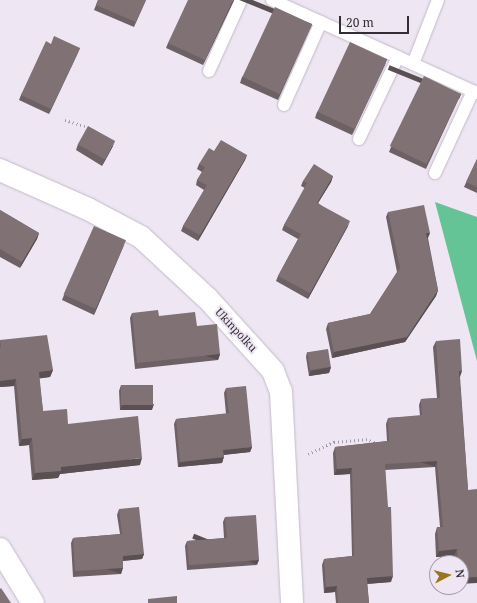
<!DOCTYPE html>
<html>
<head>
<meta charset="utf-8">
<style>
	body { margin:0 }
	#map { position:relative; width:477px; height:603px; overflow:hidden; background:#eee6f3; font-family:"Noto Serif",serif }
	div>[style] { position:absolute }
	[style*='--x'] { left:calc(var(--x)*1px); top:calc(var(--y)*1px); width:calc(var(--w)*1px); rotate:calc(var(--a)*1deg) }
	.forest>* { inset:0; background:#64c495 }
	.path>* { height:2.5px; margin-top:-1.25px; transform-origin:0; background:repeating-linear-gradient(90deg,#a39da6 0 1px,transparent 0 4px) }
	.roads { filter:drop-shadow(0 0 1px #c3bac7) drop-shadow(0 0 1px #c3bac7) }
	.service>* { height:12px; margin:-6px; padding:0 6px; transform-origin:6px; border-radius:6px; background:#fff }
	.minor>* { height:22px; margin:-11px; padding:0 11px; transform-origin:11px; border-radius:11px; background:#fff }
	.wall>* { inset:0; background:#6e6165 }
	.shaded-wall>* { inset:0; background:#5a4f52; transform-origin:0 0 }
	.building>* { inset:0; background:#807175; transform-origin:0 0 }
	span { translate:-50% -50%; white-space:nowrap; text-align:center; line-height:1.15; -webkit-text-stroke:4px #eee6f3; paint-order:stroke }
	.street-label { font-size:11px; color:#322f34 }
	.north { position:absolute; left:429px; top:555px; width:40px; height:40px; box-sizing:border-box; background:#eee6f3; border:1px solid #a39da7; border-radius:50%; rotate:83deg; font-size:11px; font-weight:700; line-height:16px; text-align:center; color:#322f34 }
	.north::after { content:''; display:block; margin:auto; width:14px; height:18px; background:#997520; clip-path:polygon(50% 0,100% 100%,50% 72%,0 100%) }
	.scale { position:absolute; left:339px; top:16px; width:70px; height:18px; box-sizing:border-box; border:2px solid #322f34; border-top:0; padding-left:5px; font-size:12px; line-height:14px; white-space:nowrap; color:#322f34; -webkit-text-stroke:3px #eee6f3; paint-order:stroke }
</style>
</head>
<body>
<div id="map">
	<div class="forest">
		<div style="clip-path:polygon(435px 202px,477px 217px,477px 361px)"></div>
	</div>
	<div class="path">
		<div style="--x:65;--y:120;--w:21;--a:17"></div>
		<div style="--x:308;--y:454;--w:29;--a:-25"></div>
		<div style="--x:334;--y:442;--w:32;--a:-5"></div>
		<div style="--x:366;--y:439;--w:14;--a:21"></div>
	</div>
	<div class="roads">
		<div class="service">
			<div style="--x:272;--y:0;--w:225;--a:24.4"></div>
			<div style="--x:413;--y:64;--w:69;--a:-68.7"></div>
			<div style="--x:209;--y:71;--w:78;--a:-65.7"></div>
			<div style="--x:284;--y:105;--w:91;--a:-66"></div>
			<div style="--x:359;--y:139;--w:91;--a:-64.6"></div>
			<div style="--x:435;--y:173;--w:90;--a:-65.1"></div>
		</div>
		<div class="minor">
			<div style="--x:0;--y:170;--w:96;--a:23.9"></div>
			<div style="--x:88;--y:209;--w:60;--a:27.8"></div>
			<div style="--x:141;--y:237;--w:91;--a:42.8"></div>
			<div style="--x:208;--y:299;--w:97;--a:47.9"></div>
			<div style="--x:273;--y:371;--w:22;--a:69"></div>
			<div style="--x:281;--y:392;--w:211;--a:87"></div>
			<div style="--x:0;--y:549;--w:63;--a:58.6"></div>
		</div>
	</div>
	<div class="wall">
		<div style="clip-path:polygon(98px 0,146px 0,134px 27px,94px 10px)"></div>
		<div style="clip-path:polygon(234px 0,203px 65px,166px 48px,168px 43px)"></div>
		<div style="clip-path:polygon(310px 29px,278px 100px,240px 83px,242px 77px)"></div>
		<div style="clip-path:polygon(51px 44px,80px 48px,49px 114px,19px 100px,21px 95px)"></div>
		<div style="clip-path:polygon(387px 59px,352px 135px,315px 118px,317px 112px)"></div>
		<div style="clip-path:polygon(461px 94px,426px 169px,389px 152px,391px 147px)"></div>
		<div style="clip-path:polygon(78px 144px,113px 146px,102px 166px,76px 150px)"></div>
		<div style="clip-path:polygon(214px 151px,247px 155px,245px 160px,198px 241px,181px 231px,183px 226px,204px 190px,196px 185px,197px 180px,202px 172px,197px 169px,199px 164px)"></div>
		<div style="clip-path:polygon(477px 159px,477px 193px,464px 187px)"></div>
		<div style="clip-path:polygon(333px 176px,331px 182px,318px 203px,348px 226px,308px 299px,276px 281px,278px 276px,298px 239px,282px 230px,284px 225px,305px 188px,301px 186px,303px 181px)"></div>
		<div style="clip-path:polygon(0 210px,39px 233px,37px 239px,20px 268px,0 257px)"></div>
		<div style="clip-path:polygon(388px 212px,428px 238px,438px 290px,436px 296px,405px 342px,332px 358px,326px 329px,328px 323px,370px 314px,397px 272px,386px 217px)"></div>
		<div style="clip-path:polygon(124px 245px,94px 315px,62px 300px,64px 295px)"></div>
		<div style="clip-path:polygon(132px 313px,159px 316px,197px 326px,220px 354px,218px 360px,135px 369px,130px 318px)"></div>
		<div style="clip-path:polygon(0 340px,53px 370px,50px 377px,39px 378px,43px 411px,68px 424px,140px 465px,60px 474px,58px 478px,32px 480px,29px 445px,19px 446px,14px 386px,0 387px)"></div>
		<div style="clip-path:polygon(436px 341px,460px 377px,468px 490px,477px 583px,461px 584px,461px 563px,455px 563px,454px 556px,436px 557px,435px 534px,437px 527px,440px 527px,435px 467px,385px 470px,391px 582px,367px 584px,369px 603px,336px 603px,335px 592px,324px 593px,322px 565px,324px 559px,352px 556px,350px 474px,334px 475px,333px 453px,335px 447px,387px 441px,386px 424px,388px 418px,420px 416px,419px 405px,421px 399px,437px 398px,433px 347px)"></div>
		<div style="clip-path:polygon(307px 352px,331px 367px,329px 373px,309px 376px,306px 357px)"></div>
		<div style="clip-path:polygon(121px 385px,152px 410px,120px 410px,119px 391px)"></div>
		<div style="clip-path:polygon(226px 388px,252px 447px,250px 452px,224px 455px,222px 463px,178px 467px,174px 424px,176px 419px,226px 414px,224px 393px)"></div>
		<div style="clip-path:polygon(119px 509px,144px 554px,142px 559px,123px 561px,121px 574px,73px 577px,71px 543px,73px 538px,120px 534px,117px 515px)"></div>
		<div style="clip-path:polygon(225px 517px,257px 565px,187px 570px,185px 546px,187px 541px,224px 538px,223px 522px)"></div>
	</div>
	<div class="shaded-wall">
		<div style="clip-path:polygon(233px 0,234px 0,203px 65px,205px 60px)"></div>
		<div style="left:312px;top:24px;width:5px;height:78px;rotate:112deg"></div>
		<div style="clip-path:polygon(80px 48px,78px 53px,49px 114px,51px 109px)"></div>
		<div style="clip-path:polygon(387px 59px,385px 65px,352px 135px,354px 130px)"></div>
		<div style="left:461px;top:94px;width:5px;height:77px;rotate:112deg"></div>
		<div style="clip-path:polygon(115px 141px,113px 146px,102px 166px,104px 161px)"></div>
		<div style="clip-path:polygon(247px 155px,245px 160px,198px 241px,200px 235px)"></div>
		<div style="clip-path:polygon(333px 176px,331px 182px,315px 208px,317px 203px)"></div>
		<div style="clip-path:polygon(350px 221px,348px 226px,308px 299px,310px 293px)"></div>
		<div style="clip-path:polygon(39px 233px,37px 239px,20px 268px,22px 262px)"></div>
		<div style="clip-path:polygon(426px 233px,430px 233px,428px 238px,424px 239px)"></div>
		<div style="clip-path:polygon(126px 240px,124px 245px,94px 315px,96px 309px)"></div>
		<div style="clip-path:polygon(438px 290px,436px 296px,405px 342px,332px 358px,334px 352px)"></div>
		<div style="left:220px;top:354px;width:6px;height:83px;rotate:108deg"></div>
		<div style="clip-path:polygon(331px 367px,329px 373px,309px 376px,311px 371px)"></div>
		<div style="clip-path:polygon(53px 370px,50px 377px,36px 379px,39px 372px)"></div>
		<div style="clip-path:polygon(459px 371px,462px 371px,460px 377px,457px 377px)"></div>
		<div style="clip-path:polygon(16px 379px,14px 386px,0 387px,0 381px)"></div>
		<div style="clip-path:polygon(154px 404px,152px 410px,120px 410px,122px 405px)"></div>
		<div style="clip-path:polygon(32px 438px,29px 445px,19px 446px,22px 439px)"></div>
		<div style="clip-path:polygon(252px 447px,250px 452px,221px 455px,223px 450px)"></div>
		<div style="clip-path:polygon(224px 457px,222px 463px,178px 467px,180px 462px)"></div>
		<div style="clip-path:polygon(142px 458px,140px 465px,60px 474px,58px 478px,32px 480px,35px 473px,61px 467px)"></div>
		<div style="left:437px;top:461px;width:6px;height:52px;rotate:108deg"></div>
		<div style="clip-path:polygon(352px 468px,350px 474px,334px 475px,337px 469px)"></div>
		<div style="clip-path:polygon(457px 549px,454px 556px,436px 557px,439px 551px)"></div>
		<div style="clip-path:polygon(144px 554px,142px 559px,121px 561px,123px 556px)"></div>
		<div style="left:259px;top:560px;width:5px;height:70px;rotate:112deg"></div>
		<div style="left:123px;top:568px;width:6px;height:48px;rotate:108deg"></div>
		<div style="clip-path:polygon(393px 576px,391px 582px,365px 584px,367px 578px)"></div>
		<div style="left:477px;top:577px;width:6px;height:16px;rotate:90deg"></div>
		<div style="clip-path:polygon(337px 586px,335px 592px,324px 593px,326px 587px)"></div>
	</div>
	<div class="building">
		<div style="clip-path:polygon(98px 0,146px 0,136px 22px,96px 5px)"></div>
		<div style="clip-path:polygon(188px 0,233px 0,205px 60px,168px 43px)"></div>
		<div style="left:275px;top:7px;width:41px;height:77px;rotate:25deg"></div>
		<div style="clip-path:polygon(54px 36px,80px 48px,51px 109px,21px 95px,46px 41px,51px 44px)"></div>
		<div style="left:350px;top:42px;width:41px;height:77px;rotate:25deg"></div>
		<div style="left:424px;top:76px;width:41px;height:78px;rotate:26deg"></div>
		<div style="left:88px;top:126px;width:31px;height:21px;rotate:29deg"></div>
		<div style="clip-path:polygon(221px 140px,247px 155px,200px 235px,183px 226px,207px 185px,197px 180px,205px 167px,199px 164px,209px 148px,214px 151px)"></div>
		<div style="clip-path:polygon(477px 159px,477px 187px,466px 182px)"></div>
		<div style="clip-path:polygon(314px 164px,333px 176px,317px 203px,350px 221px,310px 293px,278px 276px,301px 234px,284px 225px,307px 183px,303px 181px)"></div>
		<div style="clip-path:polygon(424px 205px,430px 233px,426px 233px,438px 290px,407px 337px,334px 352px,328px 323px,370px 314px,400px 268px,388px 212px)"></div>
		<div style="clip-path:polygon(0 210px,39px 233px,22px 262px,0 249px)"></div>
		<div style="left:94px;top:226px;width:35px;height:75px;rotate:24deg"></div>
		<div style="clip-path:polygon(158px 310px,159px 316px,195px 312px,197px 326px,217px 324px,220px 354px,137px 363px,132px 313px)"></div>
		<div style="clip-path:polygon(47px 335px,53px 370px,39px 372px,43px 411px,67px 409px,68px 424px,138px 416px,142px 458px,61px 467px,61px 471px,35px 473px,32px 438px,22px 439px,16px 379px,0 381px,0 347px,1px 347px,0 340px)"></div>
		<div style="clip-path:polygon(460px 339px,462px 371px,459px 371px,468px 490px,477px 489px,477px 577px,461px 578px,461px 563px,458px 563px,457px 549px,439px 551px,437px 527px,443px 527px,437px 461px,385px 464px,388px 507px,391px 507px,393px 576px,367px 578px,369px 603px,338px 603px,337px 586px,326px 587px,324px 559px,354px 556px,352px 468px,337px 469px,335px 447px,389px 441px,388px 418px,422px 415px,421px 399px,440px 398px,436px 341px)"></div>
		<div style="left:328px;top:349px;width:18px;height:21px;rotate:81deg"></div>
		<div style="left:121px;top:385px;width:32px;height:20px"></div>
		<div style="clip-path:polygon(246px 386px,252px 447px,223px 450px,224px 457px,180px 462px,176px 419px,229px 413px,226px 388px)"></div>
		<div style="clip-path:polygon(139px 507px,144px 554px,123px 556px,123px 568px,75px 571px,73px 538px,122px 534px,119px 509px)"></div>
		<div style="clip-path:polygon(256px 515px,259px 560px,189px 565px,187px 541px,227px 538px,225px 517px)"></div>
		<div style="clip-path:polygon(1px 588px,11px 603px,0 603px,0 589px)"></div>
		<div style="clip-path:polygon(177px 596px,177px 603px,148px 603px,148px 599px)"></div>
	</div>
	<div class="street-label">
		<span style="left:236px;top:330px;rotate:47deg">Ukinpolku</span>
	</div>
	<div class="north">N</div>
	<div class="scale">20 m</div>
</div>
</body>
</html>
